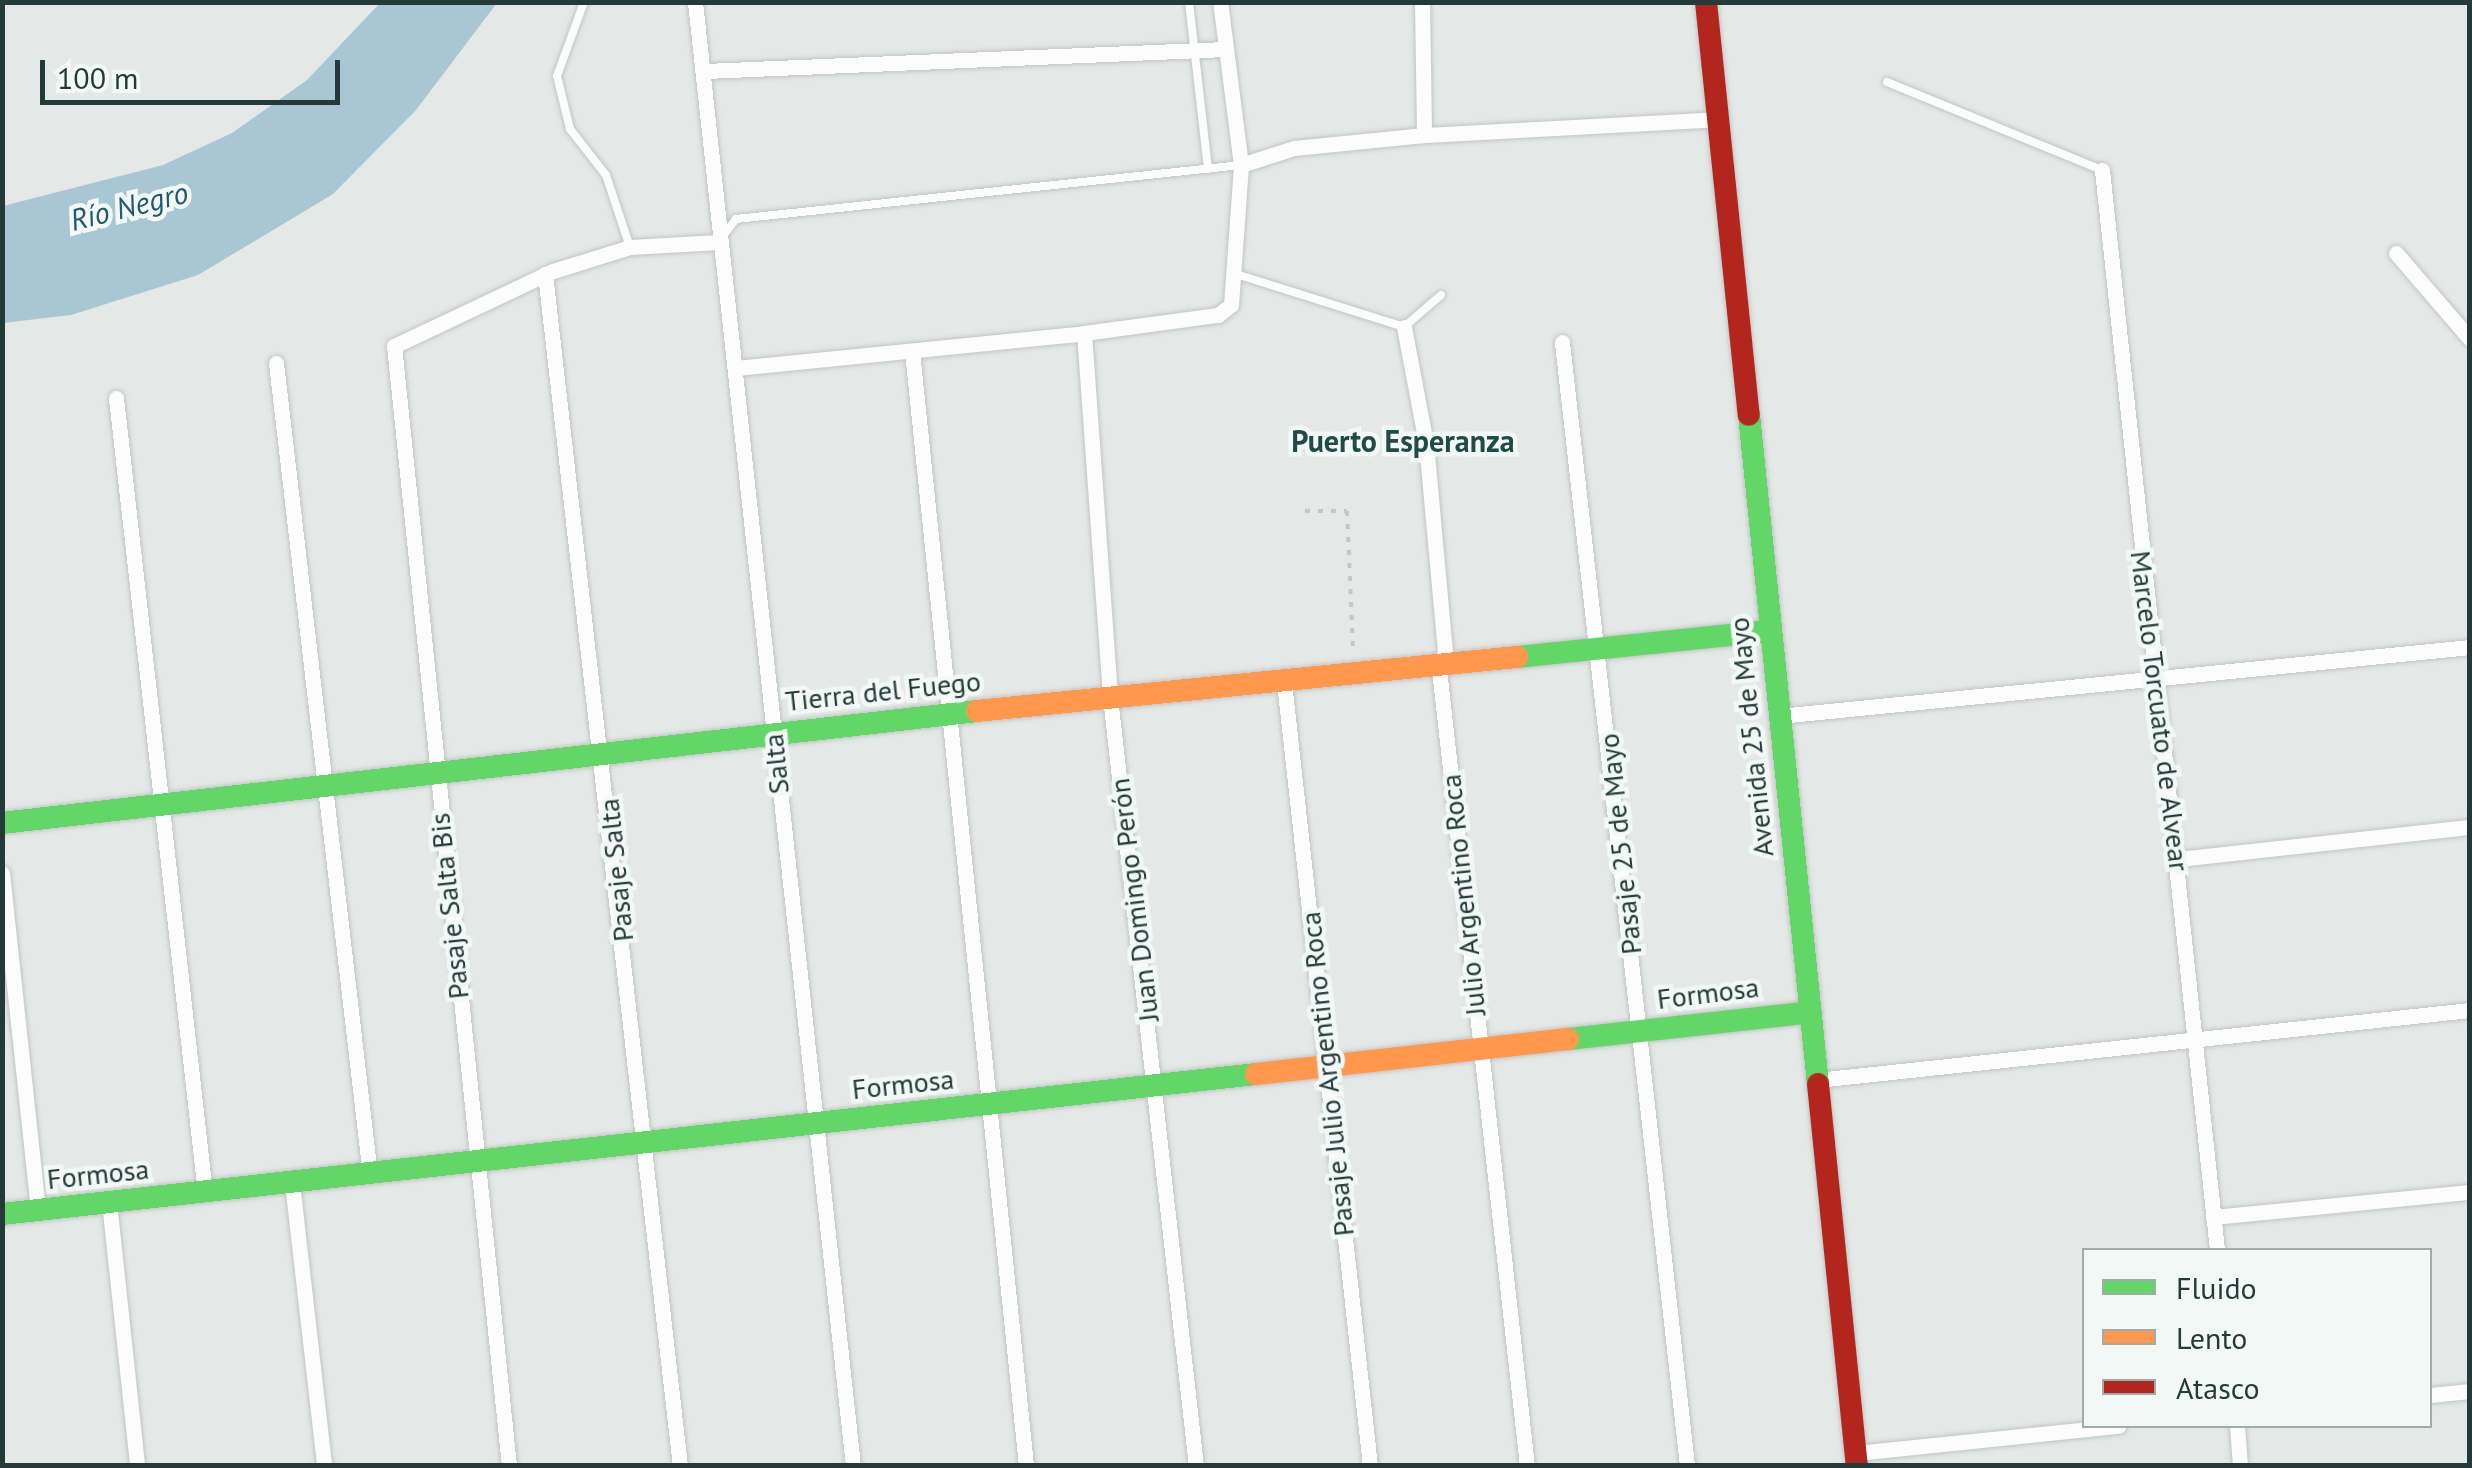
<!DOCTYPE html>
<html>
<head>
<meta charset="utf-8">
<style>
	body { margin:0 }
	#map { position:relative; width:2472px; height:1468px; overflow:hidden; background:#e4e9e7; font-family:"PT Sans",sans-serif }
	div>[style] { position:absolute }
	[style*='--x'] { left:calc(var(--x)*1px); top:calc(var(--y)*1px); width:calc(var(--w)*1px); rotate:calc(var(--a)*1deg) }
	.water>* { inset:0; background:#a8c7d3 }
	.path>* { height:4px; margin-top:-2px; transform-origin:0; background:repeating-linear-gradient(90deg,#c1c9c8 0 5px,transparent 0 13px) }
	.roads { filter:drop-shadow(0 0 2px #c1c6c4) drop-shadow(0 0 2px #c1c6c4) }
	.lane>* { height:8px; margin:-4px; padding:0 4px; transform-origin:4px; border-radius:4px; background:#fbfcfb }
	.street>* { height:15px; margin:-7.5px; padding:0 7.5px; transform-origin:7.5px; border-radius:7.5px; background:#fbfcfb }
	.fast>* { height:22px; margin:-11px; padding:0 11px; transform-origin:11px; border-radius:11px; background:#63d668 }
	.slow>* { height:22px; margin:-11px; padding:0 11px; transform-origin:11px; border-radius:11px; background:#ff974d }
	.jam>* { height:22px; margin:-11px; padding:0 11px; transform-origin:11px; border-radius:11px; background:#b3261e }
	span { translate:-50% -50%; white-space:nowrap; text-align:center; line-height:1.15; -webkit-text-stroke:9px #f2f8f6; paint-order:stroke }
	.street-label { font-size:28px; color:#243a38 }
	.water-label { font-size:30px; color:#235871; font-style:italic }
	.neighbourhood-label { font-size:30px; color:#214b47; font-weight:700 }
	.frame { position:absolute; inset:0; border:5px solid #243a38; pointer-events:none }
	.legend { position:absolute; left:2082px; top:1248px; width:350px; height:180px; box-sizing:border-box; background:#f2f8f6; border:2px solid #a0acaa; margin:0; padding:12px 18px; list-style:none; font-size:30px; color:#243a38 }
	.legend li { display:flex; align-items:center; gap:20px; height:50px }
	.legend b { width:50px; border:2px solid #a0acaa }
	.scale { position:absolute; left:40px; top:60px; width:300px; height:45px; box-sizing:border-box; border:5px solid #243a38; border-top:0; padding-left:12px; font-size:30px; line-height:35px; white-space:nowrap; color:#243a38; -webkit-text-stroke:8px #f2f8f6; paint-order:stroke }
</style>
</head>
<body>
<div id="map">
	<div class="water">
		<div style="clip-path:polygon(380px 3px,497px 3px,416px 110px,333px 194px,198px 275px,71px 315px,3px 323px,3px 206px,163px 165px,232px 133px,307px 80px)"></div>
	</div>
	<div class="path">
		<div style="--x:1305;--y:511;--w:42;--a:0"></div>
		<div style="--x:1347;--y:511;--w:140;--a:87.5"></div>
	</div>
	<div class="roads">
		<div class="lane">
			<div style="--x:584;--y:2;--w:79;--a:110"></div>
			<div style="--x:557;--y:76;--w:55;--a:76.2"></div>
			<div style="--x:570;--y:129;--w:58;--a:52"></div>
			<div style="--x:606;--y:175;--w:76;--a:71.6"></div>
			<div style="--x:1189;--y:2;--w:168;--a:83.5"></div>
			<div style="--x:1887;--y:82;--w:232;--a:22.3"></div>
			<div style="--x:722;--y:237;--w:23;--a:-52"></div>
			<div style="--x:736;--y:219;--w:508;--a:-6.1"></div>
			<div style="--x:1236;--y:274;--w:176;--a:17.5"></div>
			<div style="--x:1404;--y:327;--w:49;--a:-40.9"></div>
		</div>
		<div class="street">
			<div style="--x:695;--y:2;--w:1473;--a:83.84"></div>
			<div style="--x:1422;--y:2;--w:133;--a:89.1"></div>
			<div style="--x:705;--y:71;--w:521;--a:-2.42"></div>
			<div style="--x:1241;--y:165;--w:56;--a:-17.8"></div>
			<div style="--x:1294;--y:148;--w:131;--a:-5.7"></div>
			<div style="--x:1424;--y:135;--w:295;--a:-3.1"></div>
			<div style="--x:2102;--y:170;--w:1086;--a:83.92"></div>
			<div style="--x:2396;--y:253;--w:113;--a:49.3"></div>
			<div style="--x:545;--y:274;--w:1200;--a:83.54"></div>
			<div style="--x:1404;--y:327;--w:118;--a:79.3"></div>
			<div style="--x:1426;--y:443;--w:209;--a:84.8"></div>
			<div style="--x:1445;--y:651;--w:19;--a:108"></div>
			<div style="--x:1439;--y:669;--w:802;--a:83.7"></div>
			<div style="--x:1084;--y:333;--w:365;--a:85.9"></div>
			<div style="--x:1110;--y:697;--w:774;--a:83.62"></div>
			<div style="--x:1562;--y:342;--w:1131;--a:83.65"></div>
			<div style="--x:912;--y:351;--w:1121;--a:84.16"></div>
			<div style="--x:276;--y:363;--w:817;--a:83.4"></div>
			<div style="--x:736;--y:368;--w:350;--a:-5.7"></div>
			<div style="--x:1084;--y:333;--w:135;--a:-7.7"></div>
			<div style="--x:1218;--y:315;--w:16;--a:-38"></div>
			<div style="--x:1231;--y:305;--w:140;--a:-85.9"></div>
			<div style="--x:1241;--y:165;--w:164;--a:-97.3"></div>
			<div style="--x:116;--y:398;--w:800;--a:83.61"></div>
			<div style="--x:1284;--y:682;--w:789;--a:83.74"></div>
			<div style="--x:1779;--y:716;--w:694;--a:-5.7"></div>
			<div style="--x:2179;--y:859;--w:293;--a:-6.3"></div>
			<div style="--x:2;--y:873;--w:340;--a:83.9"></div>
			<div style="--x:1817;--y:1080;--w:657;--a:-6.12"></div>
			<div style="--x:292;--y:1183;--w:285;--a:83.5"></div>
			<div style="--x:109;--y:1202;--w:265;--a:83.9"></div>
			<div style="--x:2213;--y:1217;--w:258;--a:-5.6"></div>
			<div style="--x:2430;--y:1395;--w:40;--a:-5.7"></div>
			<div style="--x:2237;--y:1426;--w:40;--a:85.7"></div>
			<div style="--x:1856;--y:1453;--w:264;--a:-5.9"></div>
			<div style="--x:509;--y:1466;--w:1126;--a:-95.86"></div>
			<div style="--x:394;--y:346;--w:176;--a:-25.3"></div>
			<div style="--x:553;--y:271;--w:81;--a:-17.3"></div>
			<div style="--x:630;--y:247;--w:89;--a:-3.2"></div>
		</div>
		<div class="fast">
			<div style="--x:1749;--y:415;--w:673;--a:84.11"></div>
			<div style="--x:1517;--y:657;--w:254;--a:-5.9"></div>
			<div style="--x:2;--y:823;--w:981;--a:-6.55"></div>
			<div style="--x:1568;--y:1039;--w:244;--a:-6.3"></div>
			<div style="--x:2;--y:1214;--w:1262;--a:-6.37"></div>
		</div>
		<div class="slow">
			<div style="--x:977;--y:711;--w:543;--a:-5.71"></div>
			<div style="--x:1256;--y:1074;--w:314;--a:-6.4"></div>
		</div>
		<div class="jam">
			<div style="--x:1706;--y:2;--w:415;--a:84.1"></div>
			<div style="--x:1818;--y:1084;--w:384;--a:84.2"></div>
		</div>
	</div>
	<div class="street-label">
		<span style="left:883px;top:691px;rotate:-6deg">Tierra del Fuego</span>
		<span style="left:2160px;top:711px;rotate:83deg">Marcelo Torcuato de Alvear</span>
		<span style="left:1751px;top:737px;rotate:-96deg">Avenida 25 de Mayo</span>
		<span style="left:776px;top:764px;rotate:-96deg">Salta</span>
		<span style="left:1620px;top:844px;rotate:-96deg">Pasaje 25 de Mayo</span>
		<span style="left:616px;top:870px;rotate:-96deg">Pasaje Salta</span>
		<span style="left:1463px;top:895px;rotate:-96deg">Julio Argentino Roca</span>
		<span style="left:1134px;top:900px;rotate:-97deg">Juan Domingo Perón</span>
		<span style="left:449px;top:906px;rotate:-96deg">Pasaje Salta Bis</span>
		<span style="left:1708px;top:993px;rotate:-7deg">Formosa</span>
		<span style="left:1327px;top:1074px;rotate:-96deg">Pasaje Julio Argentino Roca</span>
		<span style="left:903px;top:1084px;rotate:-6deg">Formosa</span>
		<span style="left:98px;top:1174px;rotate:-6deg">Formosa</span>
	</div>
	<div class="water-label">
		<span style="left:129px;top:206px;rotate:-14deg">Río Negro</span>
	</div>
	<div class="neighbourhood-label">
		<span style="left:1403px;top:441px">Puerto Esperanza</span>
	</div>
	<div class="frame"></div>
	<ul class="legend">
	<li><b style="height:12px;background:#63d668"></b>Fluido</li>
	<li><b style="height:12px;background:#ff974d"></b>Lento</li>
	<li><b style="height:12px;background:#b3261e"></b>Atasco</li>
	</ul>
	<div class="scale">100 m</div>
</div>
</body>
</html>
